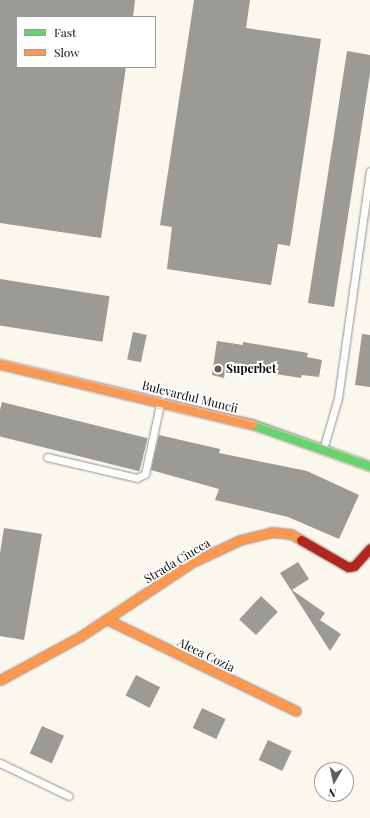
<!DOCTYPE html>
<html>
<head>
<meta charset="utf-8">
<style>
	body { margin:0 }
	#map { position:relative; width:370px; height:818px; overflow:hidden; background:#faf7ed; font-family:"Playfair Display",serif }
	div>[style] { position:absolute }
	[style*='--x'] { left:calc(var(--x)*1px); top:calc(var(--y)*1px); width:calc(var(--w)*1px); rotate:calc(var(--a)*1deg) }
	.building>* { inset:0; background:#9c9a94; transform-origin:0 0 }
	.roads { filter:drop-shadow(0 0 1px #93918d) drop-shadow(0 0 1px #93918d) }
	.lane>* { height:7px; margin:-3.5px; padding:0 3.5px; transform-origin:3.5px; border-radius:3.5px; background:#fefefc }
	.fast>* { height:9px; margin:-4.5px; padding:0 4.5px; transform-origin:4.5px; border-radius:4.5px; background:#63d668 }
	.slow>* { height:9px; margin:-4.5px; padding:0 4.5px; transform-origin:4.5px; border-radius:4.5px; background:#ff974d }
	.jam>* { height:9px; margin:-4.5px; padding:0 4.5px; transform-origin:4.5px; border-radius:4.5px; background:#b3261e }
	.tram>* { height:1px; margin:-0.5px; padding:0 0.5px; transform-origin:0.5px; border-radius:0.5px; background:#d7c3c3 }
	.dots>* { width:11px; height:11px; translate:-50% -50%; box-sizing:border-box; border:2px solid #fff; border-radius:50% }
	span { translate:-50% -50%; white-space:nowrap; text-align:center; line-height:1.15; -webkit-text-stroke:4px #fff; paint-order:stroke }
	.poi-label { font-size:12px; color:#0b0b0b; font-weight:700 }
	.left { translate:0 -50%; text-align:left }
	.street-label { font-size:12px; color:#0b0b0b }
	.legend { position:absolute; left:16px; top:16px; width:140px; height:52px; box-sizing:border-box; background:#fff; border:1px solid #9d9d9d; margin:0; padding:5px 7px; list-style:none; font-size:12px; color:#0b0b0b }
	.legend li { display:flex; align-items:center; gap:8px; height:20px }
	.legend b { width:20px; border:1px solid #9d9d9d }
	.north { position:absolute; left:314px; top:762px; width:40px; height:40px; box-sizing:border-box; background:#fff; border:1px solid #9d9d9d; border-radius:50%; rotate:189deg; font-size:11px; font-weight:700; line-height:16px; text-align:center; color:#0b0b0b }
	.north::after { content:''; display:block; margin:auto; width:14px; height:18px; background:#5f5e5a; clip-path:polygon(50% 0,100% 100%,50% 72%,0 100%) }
</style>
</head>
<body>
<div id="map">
	<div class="building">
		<div style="clip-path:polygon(0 0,135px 0,133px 17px,17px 17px,17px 67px,126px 67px,101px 238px,0 223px)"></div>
		<div style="clip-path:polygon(194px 0,250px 0,246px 28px,321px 39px,290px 246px,278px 244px,271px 285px,167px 269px,172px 227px,160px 225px)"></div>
		<div style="clip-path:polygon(347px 51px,370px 55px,370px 73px,334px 307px,308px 303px)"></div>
		<div style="left:0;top:279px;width:111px;height:46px;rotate:9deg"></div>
		<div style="left:133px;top:332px;width:14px;height:28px;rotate:12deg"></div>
		<div style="clip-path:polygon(362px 334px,370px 335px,370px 387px,355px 385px)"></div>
		<div style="clip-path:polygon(217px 341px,243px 345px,243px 342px,308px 353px,307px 357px,322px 360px,319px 377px,302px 375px,301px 378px,226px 366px,224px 378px,212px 375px)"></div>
		<div style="left:2px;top:402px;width:150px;height:34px;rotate:14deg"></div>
		<div style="clip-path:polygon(159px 435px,220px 449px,219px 453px,307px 471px,359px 495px,339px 539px,288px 517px,215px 500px,219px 489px,151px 470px)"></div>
		<div style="clip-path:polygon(4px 528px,42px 534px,24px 640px,0 636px,0 553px)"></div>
		<div style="clip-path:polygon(298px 562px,309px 579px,292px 590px,325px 613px,320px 620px,341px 634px,330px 651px,280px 573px)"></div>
		<div style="left:261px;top:596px;width:23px;height:32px;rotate:43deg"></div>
		<div style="left:136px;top:675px;width:27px;height:23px;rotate:27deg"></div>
		<div style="left:202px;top:708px;width:26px;height:22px;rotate:25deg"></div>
		<div style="left:42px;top:726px;width:24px;height:30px;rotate:24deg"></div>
		<div style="left:268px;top:740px;width:26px;height:22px;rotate:25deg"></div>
	</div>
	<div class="roads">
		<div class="lane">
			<div style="--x:324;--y:446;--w:50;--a:-73.7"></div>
			<div style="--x:338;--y:398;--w:229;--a:-82"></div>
			<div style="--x:47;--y:457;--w:92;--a:13.1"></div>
			<div style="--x:137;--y:478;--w:9;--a:-27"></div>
			<div style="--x:145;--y:474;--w:72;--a:-77.9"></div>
			<div style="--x:0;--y:763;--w:76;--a:25.6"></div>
		</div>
		<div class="fast">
			<div style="--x:252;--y:424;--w:125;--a:19.6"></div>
		</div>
		<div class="slow">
			<div style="--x:0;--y:364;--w:259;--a:13.4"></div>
			<div style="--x:106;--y:619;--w:211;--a:25.8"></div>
			<div style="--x:0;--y:680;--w:92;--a:-28.5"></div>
			<div style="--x:81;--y:636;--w:134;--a:-33.5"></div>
			<div style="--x:193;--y:562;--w:52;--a:-25.1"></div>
			<div style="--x:240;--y:540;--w:33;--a:-14"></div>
			<div style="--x:272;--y:532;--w:19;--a:6"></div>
			<div style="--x:291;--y:534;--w:12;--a:31"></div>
		</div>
		<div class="jam">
			<div style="--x:301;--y:540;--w:54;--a:29.9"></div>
			<div style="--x:348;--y:567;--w:6;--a:-9"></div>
			<div style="--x:354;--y:566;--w:24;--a:-48"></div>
		</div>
	</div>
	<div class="tram">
		<div style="--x:0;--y:359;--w:264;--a:13.8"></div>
		<div style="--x:256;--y:422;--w:120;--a:18.9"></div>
		<div style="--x:0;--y:370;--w:265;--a:13.5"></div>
		<div style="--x:258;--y:432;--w:119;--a:19.2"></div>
	</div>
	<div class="dots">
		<div style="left:218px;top:369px;background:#5f5e5a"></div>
	</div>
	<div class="poi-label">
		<span class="left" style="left:226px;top:369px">Superbet</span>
	</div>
	<div class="street-label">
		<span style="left:190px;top:397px;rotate:14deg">Bulevardul Muncii</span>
		<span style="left:177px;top:561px;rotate:-31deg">Strada Ciucea</span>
		<span style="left:206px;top:655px;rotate:26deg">Aleea Cozia</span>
	</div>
	<ul class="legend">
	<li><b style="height:5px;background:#63d668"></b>Fast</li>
	<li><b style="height:5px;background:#ff974d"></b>Slow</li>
	</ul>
	<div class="north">N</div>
</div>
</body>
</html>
